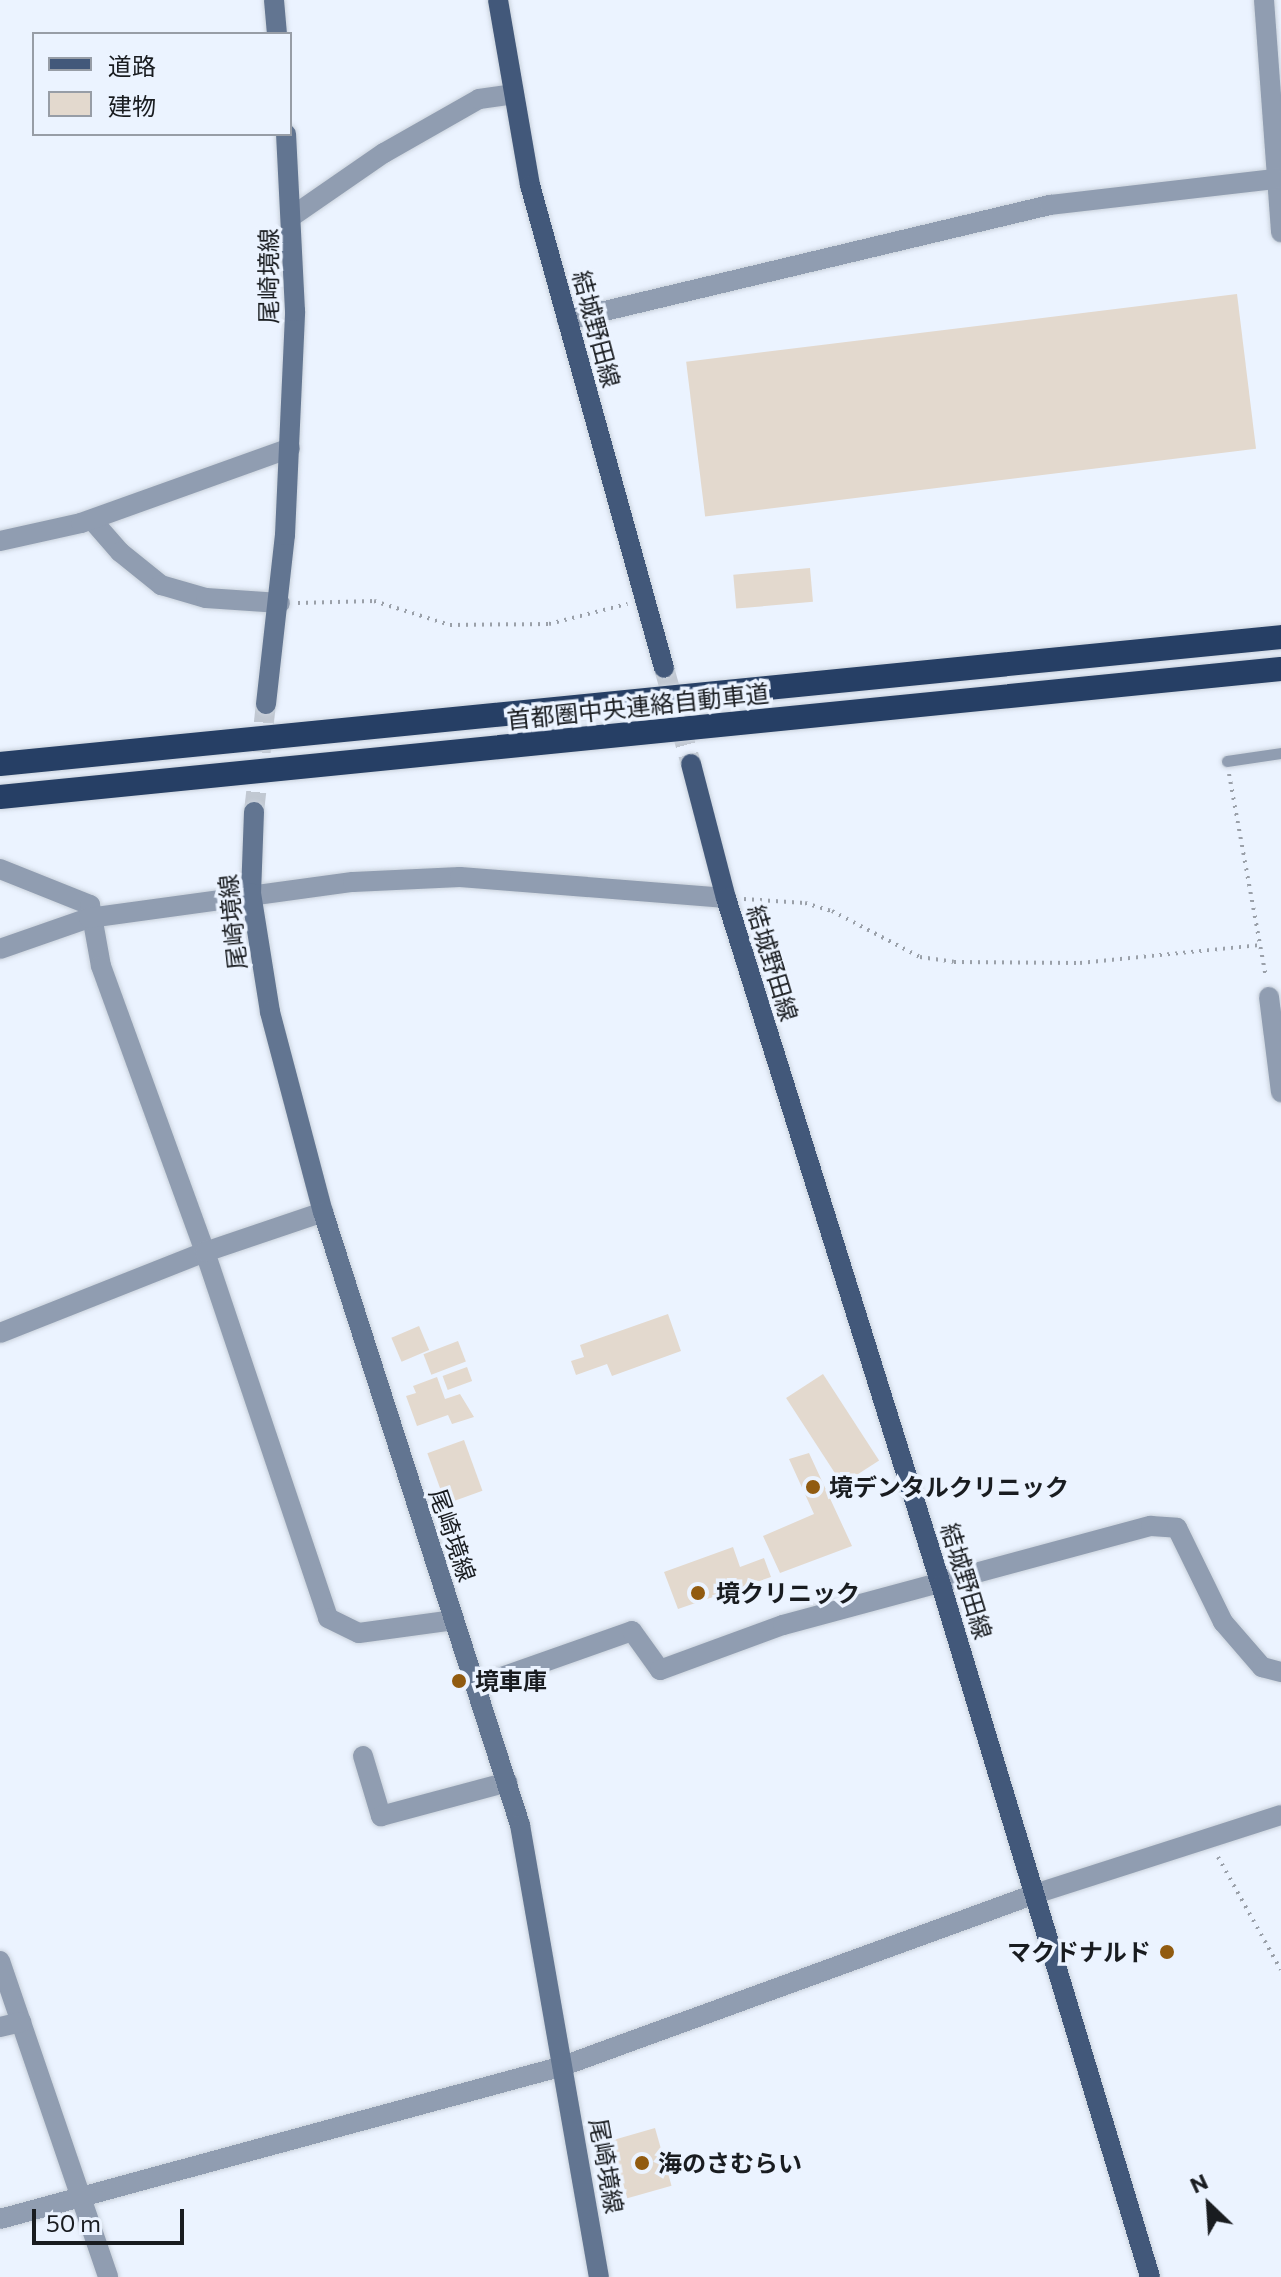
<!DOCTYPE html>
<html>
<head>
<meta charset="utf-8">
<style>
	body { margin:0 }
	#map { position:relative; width:1281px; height:2277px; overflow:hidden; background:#ebf3ff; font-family:Commissioner,"Noto Sans JP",sans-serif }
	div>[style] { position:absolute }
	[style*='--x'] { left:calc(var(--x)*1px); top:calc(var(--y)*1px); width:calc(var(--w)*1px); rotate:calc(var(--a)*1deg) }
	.building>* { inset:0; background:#e3d9ce; transform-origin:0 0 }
	.secondary-tunnel>* { height:20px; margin-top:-10px; transform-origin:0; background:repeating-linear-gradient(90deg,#c1c8d2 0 20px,transparent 0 30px) }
	.primary-tunnel>* { height:20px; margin-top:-10px; transform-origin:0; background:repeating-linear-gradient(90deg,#c1c8d2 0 20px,transparent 0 30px) }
	.path>* { height:4px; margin-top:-2px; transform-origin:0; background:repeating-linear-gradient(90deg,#9aa0a9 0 2px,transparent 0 8px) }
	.roads { filter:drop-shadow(0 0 2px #c9d1db) drop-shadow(0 0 2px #c9d1db) }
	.service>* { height:11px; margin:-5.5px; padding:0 5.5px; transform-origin:5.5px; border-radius:5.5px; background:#909db1 }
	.minor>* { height:20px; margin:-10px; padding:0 10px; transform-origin:10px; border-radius:10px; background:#909db1 }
	.tertiary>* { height:20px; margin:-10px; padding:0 10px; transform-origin:10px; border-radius:10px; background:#909db1 }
	.secondary>* { height:20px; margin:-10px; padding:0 10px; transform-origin:10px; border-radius:10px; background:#627591 }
	.primary>* { height:20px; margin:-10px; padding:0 10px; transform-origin:10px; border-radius:10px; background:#42587a }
	.motorway>* { height:24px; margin:-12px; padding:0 12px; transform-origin:12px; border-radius:12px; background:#263f65 }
	.dots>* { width:22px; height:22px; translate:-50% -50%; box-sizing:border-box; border:4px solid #ebf3ff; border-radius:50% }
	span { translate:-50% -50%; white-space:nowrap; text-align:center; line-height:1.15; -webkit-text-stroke:7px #ebf3ff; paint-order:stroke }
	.street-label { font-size:24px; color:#191c20 }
	.poi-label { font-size:24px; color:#191c20; font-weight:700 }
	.left { translate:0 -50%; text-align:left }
	.right { translate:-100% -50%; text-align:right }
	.legend { position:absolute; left:32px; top:32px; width:260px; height:104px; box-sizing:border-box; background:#ebf3ff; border:2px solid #979da6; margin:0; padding:10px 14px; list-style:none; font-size:24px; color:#191c20 }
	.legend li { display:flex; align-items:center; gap:16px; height:40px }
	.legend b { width:40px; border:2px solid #979da6 }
	.north { position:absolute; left:1169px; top:2165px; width:80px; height:80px; -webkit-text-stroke:6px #ebf3ff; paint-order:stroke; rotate:335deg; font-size:22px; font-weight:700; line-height:32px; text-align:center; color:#191c20 }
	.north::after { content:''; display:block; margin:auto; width:28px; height:36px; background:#191c20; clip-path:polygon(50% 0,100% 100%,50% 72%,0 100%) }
	.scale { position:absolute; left:32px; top:2209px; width:152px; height:36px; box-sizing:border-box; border:4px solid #191c20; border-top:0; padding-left:10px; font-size:24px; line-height:28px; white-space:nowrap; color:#191c20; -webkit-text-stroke:6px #ebf3ff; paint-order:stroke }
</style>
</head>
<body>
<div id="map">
	<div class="building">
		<div style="left:1237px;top:294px;width:156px;height:555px;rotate:83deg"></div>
		<div style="left:810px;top:568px;width:34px;height:77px;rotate:85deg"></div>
		<div style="clip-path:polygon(668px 1314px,681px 1351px,612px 1376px,607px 1364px,576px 1375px,571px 1361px,584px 1357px,580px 1345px)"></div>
		<div style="left:419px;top:1326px;width:26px;height:30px;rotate:67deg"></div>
		<div style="left:458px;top:1341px;width:22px;height:37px;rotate:69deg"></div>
		<div style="left:467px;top:1367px;width:15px;height:26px;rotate:70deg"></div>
		<div style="left:823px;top:1374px;width:103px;height:44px;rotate:57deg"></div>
		<div style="clip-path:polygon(437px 1377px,445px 1399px,460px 1394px,474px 1417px,452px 1424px,448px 1415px,417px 1426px,406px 1396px,416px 1393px,413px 1386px)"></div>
		<div style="left:464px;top:1440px;width:54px;height:39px;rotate:70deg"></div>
		<div style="clip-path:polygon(809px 1453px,852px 1546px,780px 1573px,763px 1536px,814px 1514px,789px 1459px)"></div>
		<div style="clip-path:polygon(733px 1547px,740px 1567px,764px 1558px,771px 1577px,678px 1609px,664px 1572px)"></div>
		<div style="left:655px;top:2128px;width:60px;height:46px;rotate:74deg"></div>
	</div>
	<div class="secondary-tunnel">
		<div style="--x:254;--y:812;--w:109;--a:-83.7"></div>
	</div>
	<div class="primary-tunnel">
		<div style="--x:664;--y:668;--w:100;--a:74.3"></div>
	</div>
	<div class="path">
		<div style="--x:298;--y:603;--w:76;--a:-1.5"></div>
		<div style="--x:374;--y:601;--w:80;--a:17.5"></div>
		<div style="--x:450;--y:625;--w:99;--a:-0.6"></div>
		<div style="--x:549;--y:624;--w:81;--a:-14.4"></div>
		<div style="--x:1229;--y:774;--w:207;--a:79.7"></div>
		<div style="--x:744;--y:899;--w:61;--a:3.8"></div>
		<div style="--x:805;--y:903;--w:28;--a:17"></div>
		<div style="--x:832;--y:911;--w:99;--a:27.6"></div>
		<div style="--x:920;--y:957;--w:34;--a:8"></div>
		<div style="--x:954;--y:962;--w:126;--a:0.5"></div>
		<div style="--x:1080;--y:963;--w:180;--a:-5.7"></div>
		<div style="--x:1218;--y:1857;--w:129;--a:60.9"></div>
	</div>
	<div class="roads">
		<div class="service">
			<div style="--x:1227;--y:761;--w:55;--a:-8.4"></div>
		</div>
		<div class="minor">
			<div style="--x:294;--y:215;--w:109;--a:-34.6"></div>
			<div style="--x:384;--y:153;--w:109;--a:-29.6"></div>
			<div style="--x:479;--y:99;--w:34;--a:-8"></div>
			<div style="--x:92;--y:520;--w:43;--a:48.8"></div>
			<div style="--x:120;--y:552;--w:53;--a:38.8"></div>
			<div style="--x:161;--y:585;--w:47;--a:16.1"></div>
			<div style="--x:206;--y:598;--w:74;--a:3.9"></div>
			<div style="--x:0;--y:541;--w:83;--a:-12.5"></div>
			<div style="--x:81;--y:523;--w:222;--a:-19.7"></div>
			<div style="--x:0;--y:869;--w:97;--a:21.8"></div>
			<div style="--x:90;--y:905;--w:62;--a:79.8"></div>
			<div style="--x:101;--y:966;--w:304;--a:70"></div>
			<div style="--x:205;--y:1252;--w:386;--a:71.4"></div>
			<div style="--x:328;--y:1618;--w:34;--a:26"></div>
			<div style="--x:359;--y:1633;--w:96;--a:-7.8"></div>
			<div style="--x:0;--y:949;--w:94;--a:-19.2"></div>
			<div style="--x:89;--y:918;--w:266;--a:-7.8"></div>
			<div style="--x:353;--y:882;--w:107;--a:-2.7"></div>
			<div style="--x:460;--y:877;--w:267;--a:4.5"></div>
			<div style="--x:1269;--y:997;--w:96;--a:82.8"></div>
			<div style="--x:0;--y:1333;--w:220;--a:-21.6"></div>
			<div style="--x:205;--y:1252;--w:125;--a:-18.7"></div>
			<div style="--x:479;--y:1685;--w:162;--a:-19.4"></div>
			<div style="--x:632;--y:1631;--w:48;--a:54.3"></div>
			<div style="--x:660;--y:1670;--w:131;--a:-20.1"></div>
			<div style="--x:783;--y:1625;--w:381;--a:-15.1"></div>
			<div style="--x:1151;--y:1526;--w:26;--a:4"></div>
			<div style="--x:1177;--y:1528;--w:105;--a:63.9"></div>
			<div style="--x:1223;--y:1622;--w:60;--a:49.1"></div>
			<div style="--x:1262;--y:1667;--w:20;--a:15"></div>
			<div style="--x:363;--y:1756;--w:63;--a:73.3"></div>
			<div style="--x:381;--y:1816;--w:131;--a:-15"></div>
			<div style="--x:0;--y:1961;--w:334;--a:71.1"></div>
			<div style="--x:0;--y:2027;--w:22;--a:-13"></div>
		</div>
		<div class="tertiary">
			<div style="--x:1264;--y:0;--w:233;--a:85.8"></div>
			<div style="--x:567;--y:320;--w:497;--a:-13.4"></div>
			<div style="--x:1050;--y:205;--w:227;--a:-6.6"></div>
			<div style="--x:0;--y:2219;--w:583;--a:-15.2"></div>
			<div style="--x:563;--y:2066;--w:502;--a:-20.02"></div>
			<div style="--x:1035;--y:1894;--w:258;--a:-17.8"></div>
		</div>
		<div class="secondary">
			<div style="--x:274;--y:0;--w:34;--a:85"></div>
			<div style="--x:266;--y:704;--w:170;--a:-83.6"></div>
			<div style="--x:285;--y:535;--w:224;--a:-87.4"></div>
			<div style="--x:295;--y:311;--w:177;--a:-92.9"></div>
			<div style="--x:254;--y:812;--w:81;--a:92.1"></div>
			<div style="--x:251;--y:893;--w:121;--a:80.9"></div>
			<div style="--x:270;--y:1012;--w:207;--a:75.2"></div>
			<div style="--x:323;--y:1212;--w:644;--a:72.18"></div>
			<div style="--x:520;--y:1825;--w:459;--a:80.1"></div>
		</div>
		<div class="primary">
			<div style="--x:498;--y:0;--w:188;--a:80.2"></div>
			<div style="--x:530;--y:185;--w:501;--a:74.49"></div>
			<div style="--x:691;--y:764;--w:138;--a:75.4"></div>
			<div style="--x:726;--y:898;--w:720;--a:72.62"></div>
			<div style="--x:941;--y:1585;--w:723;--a:73.19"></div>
		</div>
		<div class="motorway">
			<div style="--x:0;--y:764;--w:1287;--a:-5.66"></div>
			<div style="--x:0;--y:797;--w:1287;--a:-5.71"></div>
		</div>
	</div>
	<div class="dots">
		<div style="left:813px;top:1487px;background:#915b10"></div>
		<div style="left:698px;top:1593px;background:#915b10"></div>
		<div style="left:459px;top:1681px;background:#915b10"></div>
		<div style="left:1167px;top:1952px;background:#915b10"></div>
		<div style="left:642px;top:2163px;background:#915b10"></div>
	</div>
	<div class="street-label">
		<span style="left:268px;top:276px;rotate:-90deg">尾崎境線</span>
		<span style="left:597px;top:329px;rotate:75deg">結城野田線</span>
		<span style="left:638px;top:706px;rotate:-6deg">首都圏中央連絡自動車道</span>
		<span style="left:232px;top:922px;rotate:-96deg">尾崎境線</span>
		<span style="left:773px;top:963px;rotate:73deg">結城野田線</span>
		<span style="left:453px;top:1535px;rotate:71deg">尾崎境線</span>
		<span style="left:967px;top:1581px;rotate:73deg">結城野田線</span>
		<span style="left:607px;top:2166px;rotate:80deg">尾崎境線</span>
	</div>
	<div class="poi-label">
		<span class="left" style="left:829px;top:1487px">境デンタルクリニック</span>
		<span class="left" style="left:716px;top:1593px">境クリニック</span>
		<span class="left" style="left:475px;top:1681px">境車庫</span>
		<span class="right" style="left:1151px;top:1952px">マクドナルド</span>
		<span class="left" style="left:658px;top:2163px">海のさむらい</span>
	</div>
	<ul class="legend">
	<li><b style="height:10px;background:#42587a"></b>道路</li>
	<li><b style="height:22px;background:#e3d9ce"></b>建物</li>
	</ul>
	<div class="north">N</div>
	<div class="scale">50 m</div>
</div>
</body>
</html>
